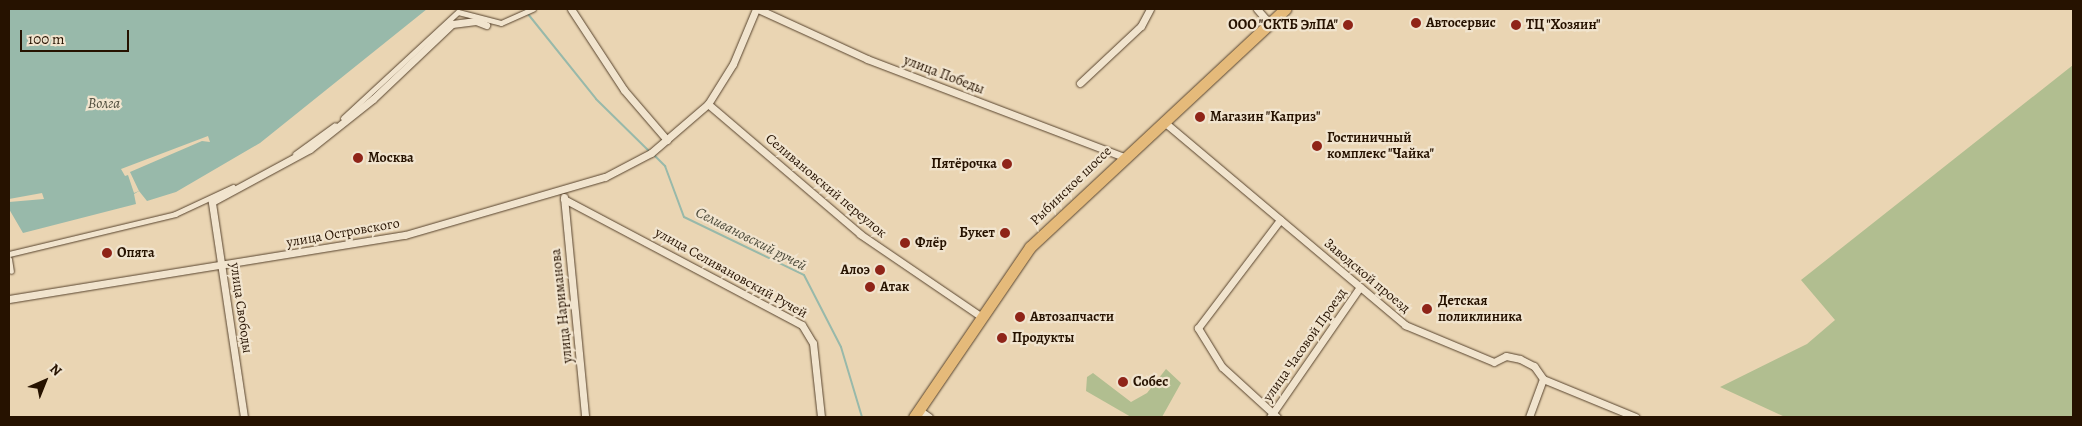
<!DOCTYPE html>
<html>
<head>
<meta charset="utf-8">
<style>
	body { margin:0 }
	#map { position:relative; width:2082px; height:426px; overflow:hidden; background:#ead5b3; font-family:Alegreya,serif }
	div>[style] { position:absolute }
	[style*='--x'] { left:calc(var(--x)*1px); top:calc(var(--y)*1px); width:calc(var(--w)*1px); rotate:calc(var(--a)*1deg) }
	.green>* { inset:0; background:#b1be90 }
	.water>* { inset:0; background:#98b9aa }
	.pier>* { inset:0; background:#ead5b3 }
	.stream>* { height:2px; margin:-1px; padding:0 1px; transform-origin:1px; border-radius:1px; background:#98b9aa }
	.roads { filter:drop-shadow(0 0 1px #57432d) drop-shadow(0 0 1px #57432d) }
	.pedestrian>* { height:5px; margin:-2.5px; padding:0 2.5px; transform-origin:2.5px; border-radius:2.5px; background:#f1e4ce }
	.minor>* { height:7px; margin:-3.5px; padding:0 3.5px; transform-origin:3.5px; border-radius:3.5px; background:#f1e4ce }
	.primary>* { height:11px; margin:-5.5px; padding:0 5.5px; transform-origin:5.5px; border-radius:5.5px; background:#e5ba7a }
	.dots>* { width:14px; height:14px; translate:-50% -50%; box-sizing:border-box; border:2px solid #f1e4ce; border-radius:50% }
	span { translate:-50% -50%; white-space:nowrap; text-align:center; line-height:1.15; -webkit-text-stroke:4.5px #f1e4ce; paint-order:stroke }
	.poi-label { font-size:14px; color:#261200; font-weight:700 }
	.left { translate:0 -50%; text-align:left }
	.right { translate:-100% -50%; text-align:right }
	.street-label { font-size:14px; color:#261200 }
	.water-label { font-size:15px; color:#4e4c3c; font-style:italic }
	.frame { position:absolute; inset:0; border:10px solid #261200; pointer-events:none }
	.north { position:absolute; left:20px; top:356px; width:50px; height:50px; -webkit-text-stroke:4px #f1e4ce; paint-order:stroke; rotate:44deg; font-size:14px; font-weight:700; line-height:20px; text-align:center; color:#261200 }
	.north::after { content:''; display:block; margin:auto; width:18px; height:22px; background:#261200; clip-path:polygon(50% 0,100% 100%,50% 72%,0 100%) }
	.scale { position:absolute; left:20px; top:30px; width:109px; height:22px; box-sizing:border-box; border:2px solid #261200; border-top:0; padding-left:6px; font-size:15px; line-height:18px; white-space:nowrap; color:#261200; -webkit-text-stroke:4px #f1e4ce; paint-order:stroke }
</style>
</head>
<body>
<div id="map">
	<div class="green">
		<div style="clip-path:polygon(2073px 65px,2073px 417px,1785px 417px,1720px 387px,1807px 344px,1835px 320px,1801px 280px)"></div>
		<div style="clip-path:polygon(1166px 369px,1181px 383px,1162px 417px,1131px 417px,1086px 391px,1087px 377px,1093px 373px,1131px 402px,1147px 393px)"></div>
	</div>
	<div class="water">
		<div style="clip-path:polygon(9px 9px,427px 9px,260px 143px,176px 192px,147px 201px,139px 191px,134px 194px,136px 204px,23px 233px,9px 209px)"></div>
	</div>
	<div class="pier">
		<div style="clip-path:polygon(208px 136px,210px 142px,202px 141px,130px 172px,139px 191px,134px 193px,128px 175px,125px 176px,121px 169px)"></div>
		<div style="clip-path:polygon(42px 193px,44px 199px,9px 202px,9px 199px)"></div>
	</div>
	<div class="stream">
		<div style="--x:524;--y:9;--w:115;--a:51.3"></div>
		<div style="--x:596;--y:99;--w:76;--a:44.5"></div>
		<div style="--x:654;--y:155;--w:16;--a:45"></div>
		<div style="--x:665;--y:166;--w:54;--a:69.6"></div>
		<div style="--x:684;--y:217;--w:133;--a:25.8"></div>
		<div style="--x:804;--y:275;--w:81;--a:62.8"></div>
		<div style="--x:841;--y:347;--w:73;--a:73.3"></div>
	</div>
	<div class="roads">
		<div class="pedestrian">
			<div style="--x:343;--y:118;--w:156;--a:-42.7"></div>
			<div style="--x:458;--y:12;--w:44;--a:14.3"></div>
			<div style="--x:501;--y:23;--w:35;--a:-24"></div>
			<div style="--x:295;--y:154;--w:49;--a:-35.9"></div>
			<div style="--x:9;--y:254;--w:171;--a:-13.5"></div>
			<div style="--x:175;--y:214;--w:64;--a:-25"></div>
			<div style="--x:9;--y:259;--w:12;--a:81"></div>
		</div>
		<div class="minor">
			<div style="--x:571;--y:9;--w:97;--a:56.8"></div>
			<div style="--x:624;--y:90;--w:66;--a:49.3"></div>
			<div style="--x:758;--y:9;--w:120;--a:24.6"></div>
			<div style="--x:867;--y:59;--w:275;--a:20.9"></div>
			<div style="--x:1257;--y:9;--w:18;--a:49"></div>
			<div style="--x:1080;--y:83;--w:83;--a:-43.1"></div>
			<div style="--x:1141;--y:26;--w:19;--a:-62"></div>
			<div style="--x:708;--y:104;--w:200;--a:40.5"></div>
			<div style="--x:860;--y:234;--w:145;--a:34.3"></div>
			<div style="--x:1163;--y:121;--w:317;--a:40.1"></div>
			<div style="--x:1405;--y:325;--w:96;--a:22.6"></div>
			<div style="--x:1494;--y:362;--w:13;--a:-27"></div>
			<div style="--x:1506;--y:356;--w:14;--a:12"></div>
			<div style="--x:1520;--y:359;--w:16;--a:27"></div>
			<div style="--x:1534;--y:366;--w:16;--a:55"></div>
			<div style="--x:1543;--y:379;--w:100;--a:22.4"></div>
			<div style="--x:564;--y:197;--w:221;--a:84.5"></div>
			<div style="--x:564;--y:199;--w:269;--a:27.9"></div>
			<div style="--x:802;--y:325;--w:21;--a:59"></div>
			<div style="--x:813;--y:343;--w:74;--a:83.8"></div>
			<div style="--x:9;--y:299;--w:401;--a:-9.2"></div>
			<div style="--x:405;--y:235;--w:208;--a:-16.2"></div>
			<div style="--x:605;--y:177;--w:52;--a:-27.6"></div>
			<div style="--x:651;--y:153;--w:75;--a:-40.7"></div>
			<div style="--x:708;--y:104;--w:47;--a:-58"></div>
			<div style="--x:733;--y:64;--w:60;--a:-67.3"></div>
			<div style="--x:919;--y:410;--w:12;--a:35"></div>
			<div style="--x:244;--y:417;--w:217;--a:-98.5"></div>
			<div style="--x:212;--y:202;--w:111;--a:-28.4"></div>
			<div style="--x:310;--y:149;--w:80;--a:-38.4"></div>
			<div style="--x:373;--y:99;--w:109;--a:-43.5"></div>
			<div style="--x:452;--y:24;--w:24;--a:-7"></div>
			<div style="--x:476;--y:21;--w:11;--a:22"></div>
			<div style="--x:1270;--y:417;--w:158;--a:-55.3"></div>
			<div style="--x:1277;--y:417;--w:74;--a:-137.7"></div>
			<div style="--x:1222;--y:367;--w:46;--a:-121.6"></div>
			<div style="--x:1198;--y:328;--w:136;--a:-52.8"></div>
			<div style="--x:1529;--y:417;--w:40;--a:-69.8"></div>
		</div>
		<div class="primary">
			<div style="--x:914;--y:417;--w:206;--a:-55.7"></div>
			<div style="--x:1030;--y:247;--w:349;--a:-43"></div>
		</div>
	</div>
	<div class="dots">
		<div style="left:1416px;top:23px;background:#8f2418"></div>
		<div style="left:1348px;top:25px;background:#8f2418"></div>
		<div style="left:1516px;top:25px;background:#8f2418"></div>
		<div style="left:1200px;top:117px;background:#8f2418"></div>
		<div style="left:1317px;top:146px;background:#8f2418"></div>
		<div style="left:358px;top:158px;background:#8f2418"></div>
		<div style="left:1007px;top:164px;background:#8f2418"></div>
		<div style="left:1005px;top:233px;background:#8f2418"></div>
		<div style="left:905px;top:243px;background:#8f2418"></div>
		<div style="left:107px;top:253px;background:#8f2418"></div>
		<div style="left:880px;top:270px;background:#8f2418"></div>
		<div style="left:870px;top:287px;background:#8f2418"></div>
		<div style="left:1427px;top:309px;background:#8f2418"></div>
		<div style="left:1020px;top:317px;background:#8f2418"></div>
		<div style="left:1002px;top:338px;background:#8f2418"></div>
		<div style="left:1123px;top:382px;background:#8f2418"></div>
	</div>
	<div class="poi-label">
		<span class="left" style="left:1426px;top:23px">Автосервис</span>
		<span class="right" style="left:1338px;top:25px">ООО "СКТБ ЭлПА"</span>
		<span class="left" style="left:1526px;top:25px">ТЦ "Хозяин"</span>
		<span class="left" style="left:1210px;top:117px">Магазин "Каприз"</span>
		<span class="left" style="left:1327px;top:146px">Гостиничный<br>комплекс "Чайка"</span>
		<span class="left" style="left:368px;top:158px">Москва</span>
		<span class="right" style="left:997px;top:164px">Пятёрочка</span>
		<span class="right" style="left:995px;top:233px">Букет</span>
		<span class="left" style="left:915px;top:243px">Флёр</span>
		<span class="left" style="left:117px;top:253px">Опята</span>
		<span class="right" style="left:870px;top:270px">Алоэ</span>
		<span class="left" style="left:880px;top:287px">Атак</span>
		<span class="left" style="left:1438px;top:309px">Детская<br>поликлиника</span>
		<span class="left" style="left:1030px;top:317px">Автозапчасти</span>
		<span class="left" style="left:1012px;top:338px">Продукты</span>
		<span class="left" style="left:1133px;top:382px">Собес</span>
	</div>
	<div class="street-label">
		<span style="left:944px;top:75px;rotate:21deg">улица Победы</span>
		<span style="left:826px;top:186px;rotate:40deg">Селивановский переулок</span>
		<span style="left:1071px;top:186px;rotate:-44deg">Рыбинское шоссе</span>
		<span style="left:343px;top:233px;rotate:-10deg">улица Островского</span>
		<span style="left:731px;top:273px;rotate:29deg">улица Селивановский Ручей</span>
		<span style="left:1367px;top:276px;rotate:40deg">Заводской проезд</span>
		<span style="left:562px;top:306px;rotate:-96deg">улица Нариманова</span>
		<span style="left:241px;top:308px;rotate:82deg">улица Свободы</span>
		<span style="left:1305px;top:345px;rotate:-55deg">улица Часовой Проезд</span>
	</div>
	<div class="water-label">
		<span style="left:104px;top:104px">Волга</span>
		<span style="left:751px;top:239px;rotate:27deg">Селивановский ручей</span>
	</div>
	<div class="frame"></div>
	<div class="north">N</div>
	<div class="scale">100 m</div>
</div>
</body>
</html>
